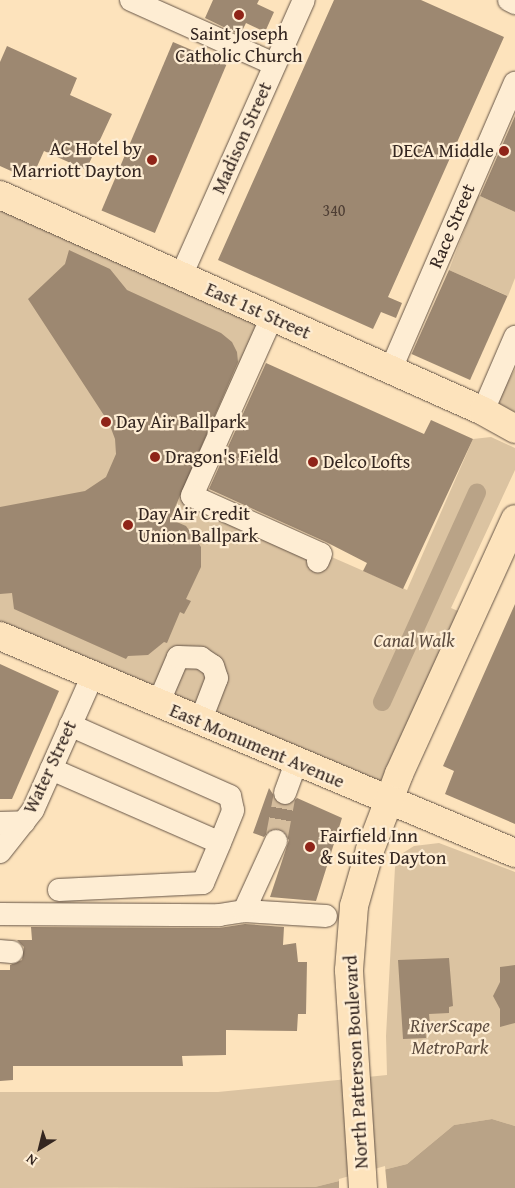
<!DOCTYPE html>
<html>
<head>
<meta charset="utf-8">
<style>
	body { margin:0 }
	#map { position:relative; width:515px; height:1188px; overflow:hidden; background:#fde3bc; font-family:"Gentium Book Plus",serif }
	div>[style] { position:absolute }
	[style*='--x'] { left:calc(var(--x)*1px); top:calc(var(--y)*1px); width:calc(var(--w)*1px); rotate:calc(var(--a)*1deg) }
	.green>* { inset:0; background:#dbc3a1 }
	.water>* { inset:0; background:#b9a387 }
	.pier>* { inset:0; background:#fde3bc }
	.canal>* { height:18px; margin:-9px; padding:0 9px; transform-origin:9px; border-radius:9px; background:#b9a387 }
	.building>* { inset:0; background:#9d8871; transform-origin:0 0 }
	.minor-tunnel>* { height:22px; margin-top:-11px; transform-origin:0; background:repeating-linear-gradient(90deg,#d5bd9d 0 22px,transparent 0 33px) }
	.roads { filter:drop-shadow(0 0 1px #665547) drop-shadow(0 0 1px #665547) }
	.minor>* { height:22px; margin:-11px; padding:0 11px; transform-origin:11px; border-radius:11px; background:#feedd3 }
	.major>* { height:28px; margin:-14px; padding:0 14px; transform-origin:14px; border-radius:14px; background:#fde3bc }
	.dots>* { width:14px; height:14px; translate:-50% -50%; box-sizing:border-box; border:2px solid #feedd3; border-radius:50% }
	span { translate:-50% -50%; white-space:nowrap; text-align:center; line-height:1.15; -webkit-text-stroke:4.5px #feedd3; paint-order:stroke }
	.number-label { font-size:16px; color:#4e3e34 }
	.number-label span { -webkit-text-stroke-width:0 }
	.poi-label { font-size:19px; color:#342620 }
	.right { translate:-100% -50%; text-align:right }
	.left { translate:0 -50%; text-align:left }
	.street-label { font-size:19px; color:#342620 }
	.park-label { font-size:19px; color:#5e4d40; font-style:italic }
	.north { position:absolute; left:15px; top:1123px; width:50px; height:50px; -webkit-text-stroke:4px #feedd3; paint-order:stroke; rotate:216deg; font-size:14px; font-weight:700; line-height:20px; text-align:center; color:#342620 }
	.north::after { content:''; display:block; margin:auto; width:18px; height:22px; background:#342620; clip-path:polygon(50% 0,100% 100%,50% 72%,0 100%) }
</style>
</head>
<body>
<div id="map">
	<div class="green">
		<div style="clip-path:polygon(0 195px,268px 317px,192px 496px,407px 590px,473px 439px,491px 437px,515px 448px,515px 470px,451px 608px,470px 616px,389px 802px,0 633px)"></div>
		<div style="clip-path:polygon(478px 195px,515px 212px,515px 278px,508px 296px,449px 270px)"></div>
		<div style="clip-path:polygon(515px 369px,515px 412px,497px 402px)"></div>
		<div style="clip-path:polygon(439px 843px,515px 872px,515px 1126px,492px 1119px,454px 1125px,407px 1164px,315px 1187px,0 1188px,0 1092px,218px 1092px,387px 1075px,386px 1036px,395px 867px,403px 853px,414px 846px)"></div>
	</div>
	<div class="water">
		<div style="clip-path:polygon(492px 1119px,515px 1126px,515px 1188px,113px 1188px,315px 1187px,407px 1164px,454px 1125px)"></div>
	</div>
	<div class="pier">
		<div style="clip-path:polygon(385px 1166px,387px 1188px,339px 1188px,339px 1179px)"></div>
	</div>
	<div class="canal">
		<div style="--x:382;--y:702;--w:230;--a:-65.6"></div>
	</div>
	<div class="building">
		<div style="clip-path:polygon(213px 0,259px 0,257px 4px,274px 12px,265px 32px,246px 23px,240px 35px,205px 18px)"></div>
		<div style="clip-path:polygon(334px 0,421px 0,504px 37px,388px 297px,402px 303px,396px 318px,381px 312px,373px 329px,218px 260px)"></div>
		<div style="left:173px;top:42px;width:58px;height:183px;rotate:23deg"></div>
		<div style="clip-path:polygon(7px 46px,77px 78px,70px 95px,112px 114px,86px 170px,44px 151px,31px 180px,0 166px,0 62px)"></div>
		<div style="clip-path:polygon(515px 116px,515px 212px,480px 196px)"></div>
		<div style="clip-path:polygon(69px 250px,110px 269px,127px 290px,221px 333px,232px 342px,237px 352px,238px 362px,170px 519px,186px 526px,201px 547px,201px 567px,186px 599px,191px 601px,184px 614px,180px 612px,167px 643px,164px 642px,148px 655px,128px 656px,126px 659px,14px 609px,12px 593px,0 594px,0 507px,85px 491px,106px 477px,116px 454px,115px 439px,109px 423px,28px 299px,65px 264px)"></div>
		<div style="left:449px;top:270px;width:64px;height:92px;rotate:24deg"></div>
		<div style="clip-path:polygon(266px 363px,424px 434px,431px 420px,473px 439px,403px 589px,363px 571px,367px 563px,326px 542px,209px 489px)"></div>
		<div style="clip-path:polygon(515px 604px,515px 824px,445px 794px,454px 771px,443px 766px)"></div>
		<div style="clip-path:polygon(0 664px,59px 691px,12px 799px,0 799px)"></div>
		<div style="clip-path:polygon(269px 788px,280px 805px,288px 806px,297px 798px,342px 818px,316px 901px,270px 897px,289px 840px,281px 829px,269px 830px,264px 837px,253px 833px)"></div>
		<div style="clip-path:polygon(245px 924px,284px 927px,283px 945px,296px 943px,298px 962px,307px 962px,306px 1014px,298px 1014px,297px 1031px,226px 1030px,226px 1055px,182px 1056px,183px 1066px,13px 1066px,13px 1080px,0 1081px,0 970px,10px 970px,10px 965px,22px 960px,24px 947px,17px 940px,32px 940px,31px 927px,219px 928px)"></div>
		<div style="clip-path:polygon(449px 958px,453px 1006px,449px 1007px,449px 1013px,429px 1014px,430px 1025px,425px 1025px,426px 1038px,403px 1039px,398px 960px)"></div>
		<div style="clip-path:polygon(515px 965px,515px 1023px,500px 1027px,500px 1009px,493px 996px,500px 982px,500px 967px)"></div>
	</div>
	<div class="minor-tunnel">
		<div style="--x:276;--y:841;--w:49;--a:-79.4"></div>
	</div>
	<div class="roads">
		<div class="minor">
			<div style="--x:131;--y:0;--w:157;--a:24.1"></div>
			<div style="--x:509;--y:0;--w:7;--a:27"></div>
			<div style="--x:181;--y:276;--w:302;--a:-66"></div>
			<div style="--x:267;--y:328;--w:184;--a:114.1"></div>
			<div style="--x:192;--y:496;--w:141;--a:24.2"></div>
			<div style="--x:321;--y:554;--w:8;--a:113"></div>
			<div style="--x:391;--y:369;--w:312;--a:-66.6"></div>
			<div style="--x:483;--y:411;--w:81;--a:-66.6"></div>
			<div style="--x:158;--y:704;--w:51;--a:-66.9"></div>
			<div style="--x:178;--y:657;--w:23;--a:2"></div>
			<div style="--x:201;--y:658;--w:14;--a:34"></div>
			<div style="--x:213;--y:666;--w:13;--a:72"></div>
			<div style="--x:217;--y:678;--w:47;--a:111.1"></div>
			<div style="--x:51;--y:769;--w:184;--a:23.6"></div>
			<div style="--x:220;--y:843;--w:35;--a:-68"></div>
			<div style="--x:233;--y:810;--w:14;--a:-102"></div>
			<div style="--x:230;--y:796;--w:175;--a:-156.1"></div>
			<div style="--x:285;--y:793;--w:32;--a:-70"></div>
			<div style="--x:0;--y:823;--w:24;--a:-2"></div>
			<div style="--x:0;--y:852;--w:53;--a:-51.8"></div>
			<div style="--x:33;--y:810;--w:145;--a:-66.1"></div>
			<div style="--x:59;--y:890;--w:144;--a:-2.8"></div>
			<div style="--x:203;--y:883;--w:43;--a:-67"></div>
			<div style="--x:244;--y:911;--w:82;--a:3.5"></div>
			<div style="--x:0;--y:914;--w:219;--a:0.3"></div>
			<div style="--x:219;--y:915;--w:25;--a:-9"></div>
			<div style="--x:244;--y:911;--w:77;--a:-65.4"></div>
			<div style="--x:0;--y:951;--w:12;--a:5"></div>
		</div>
		<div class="major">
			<div style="--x:0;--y:195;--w:529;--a:24.09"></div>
			<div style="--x:483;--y:411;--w:37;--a:29"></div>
			<div style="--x:0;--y:636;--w:559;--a:22.85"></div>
			<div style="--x:363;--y:1188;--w:218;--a:-93.7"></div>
			<div style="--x:349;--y:970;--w:64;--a:-85.5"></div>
			<div style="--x:354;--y:906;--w:58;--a:-74.1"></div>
			<div style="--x:370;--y:850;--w:81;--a:-69.1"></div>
			<div style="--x:399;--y:774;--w:280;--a:-65.5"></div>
		</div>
	</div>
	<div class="dots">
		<div style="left:239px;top:15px;background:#8f2418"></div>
		<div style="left:504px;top:151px;background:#8f2418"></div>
		<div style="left:152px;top:160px;background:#8f2418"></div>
		<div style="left:106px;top:422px;background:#8f2418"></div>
		<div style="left:155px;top:457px;background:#8f2418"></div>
		<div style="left:313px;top:462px;background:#8f2418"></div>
		<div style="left:128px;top:525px;background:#8f2418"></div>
		<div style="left:310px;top:847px;background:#8f2418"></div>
	</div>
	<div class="number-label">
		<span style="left:334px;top:210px">340</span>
	</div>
	<div class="poi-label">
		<span style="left:239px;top:45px">Saint Joseph<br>Catholic Church</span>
		<span class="right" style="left:142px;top:160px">AC Hotel by<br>Marriott Dayton</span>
		<span class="right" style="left:494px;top:151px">DECA Middle</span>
		<span class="left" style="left:116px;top:422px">Day Air Ballpark</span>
		<span class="left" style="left:165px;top:457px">Dragon's Field</span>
		<span class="left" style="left:323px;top:462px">Delco Lofts</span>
		<span class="left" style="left:138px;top:525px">Day Air Credit<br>Union Ballpark</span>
		<span class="left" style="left:320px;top:847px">Fairfield Inn<br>&amp; Suites Dayton</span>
	</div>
	<div class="street-label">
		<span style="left:242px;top:138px;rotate:-66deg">Madison Street</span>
		<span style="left:452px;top:226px;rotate:-67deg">Race Street</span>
		<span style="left:258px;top:311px;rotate:24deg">East 1st Street</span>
		<span style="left:257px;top:746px;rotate:23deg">East Monument Avenue</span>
		<span style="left:50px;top:767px;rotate:-65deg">Water Street</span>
		<span style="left:356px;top:1062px;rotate:-93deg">North Patterson Boulevard</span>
	</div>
	<div class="park-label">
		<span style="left:414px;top:641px">Canal Walk</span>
		<span style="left:450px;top:1037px">RiverScape<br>MetroPark</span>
	</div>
	<div class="north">N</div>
</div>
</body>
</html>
